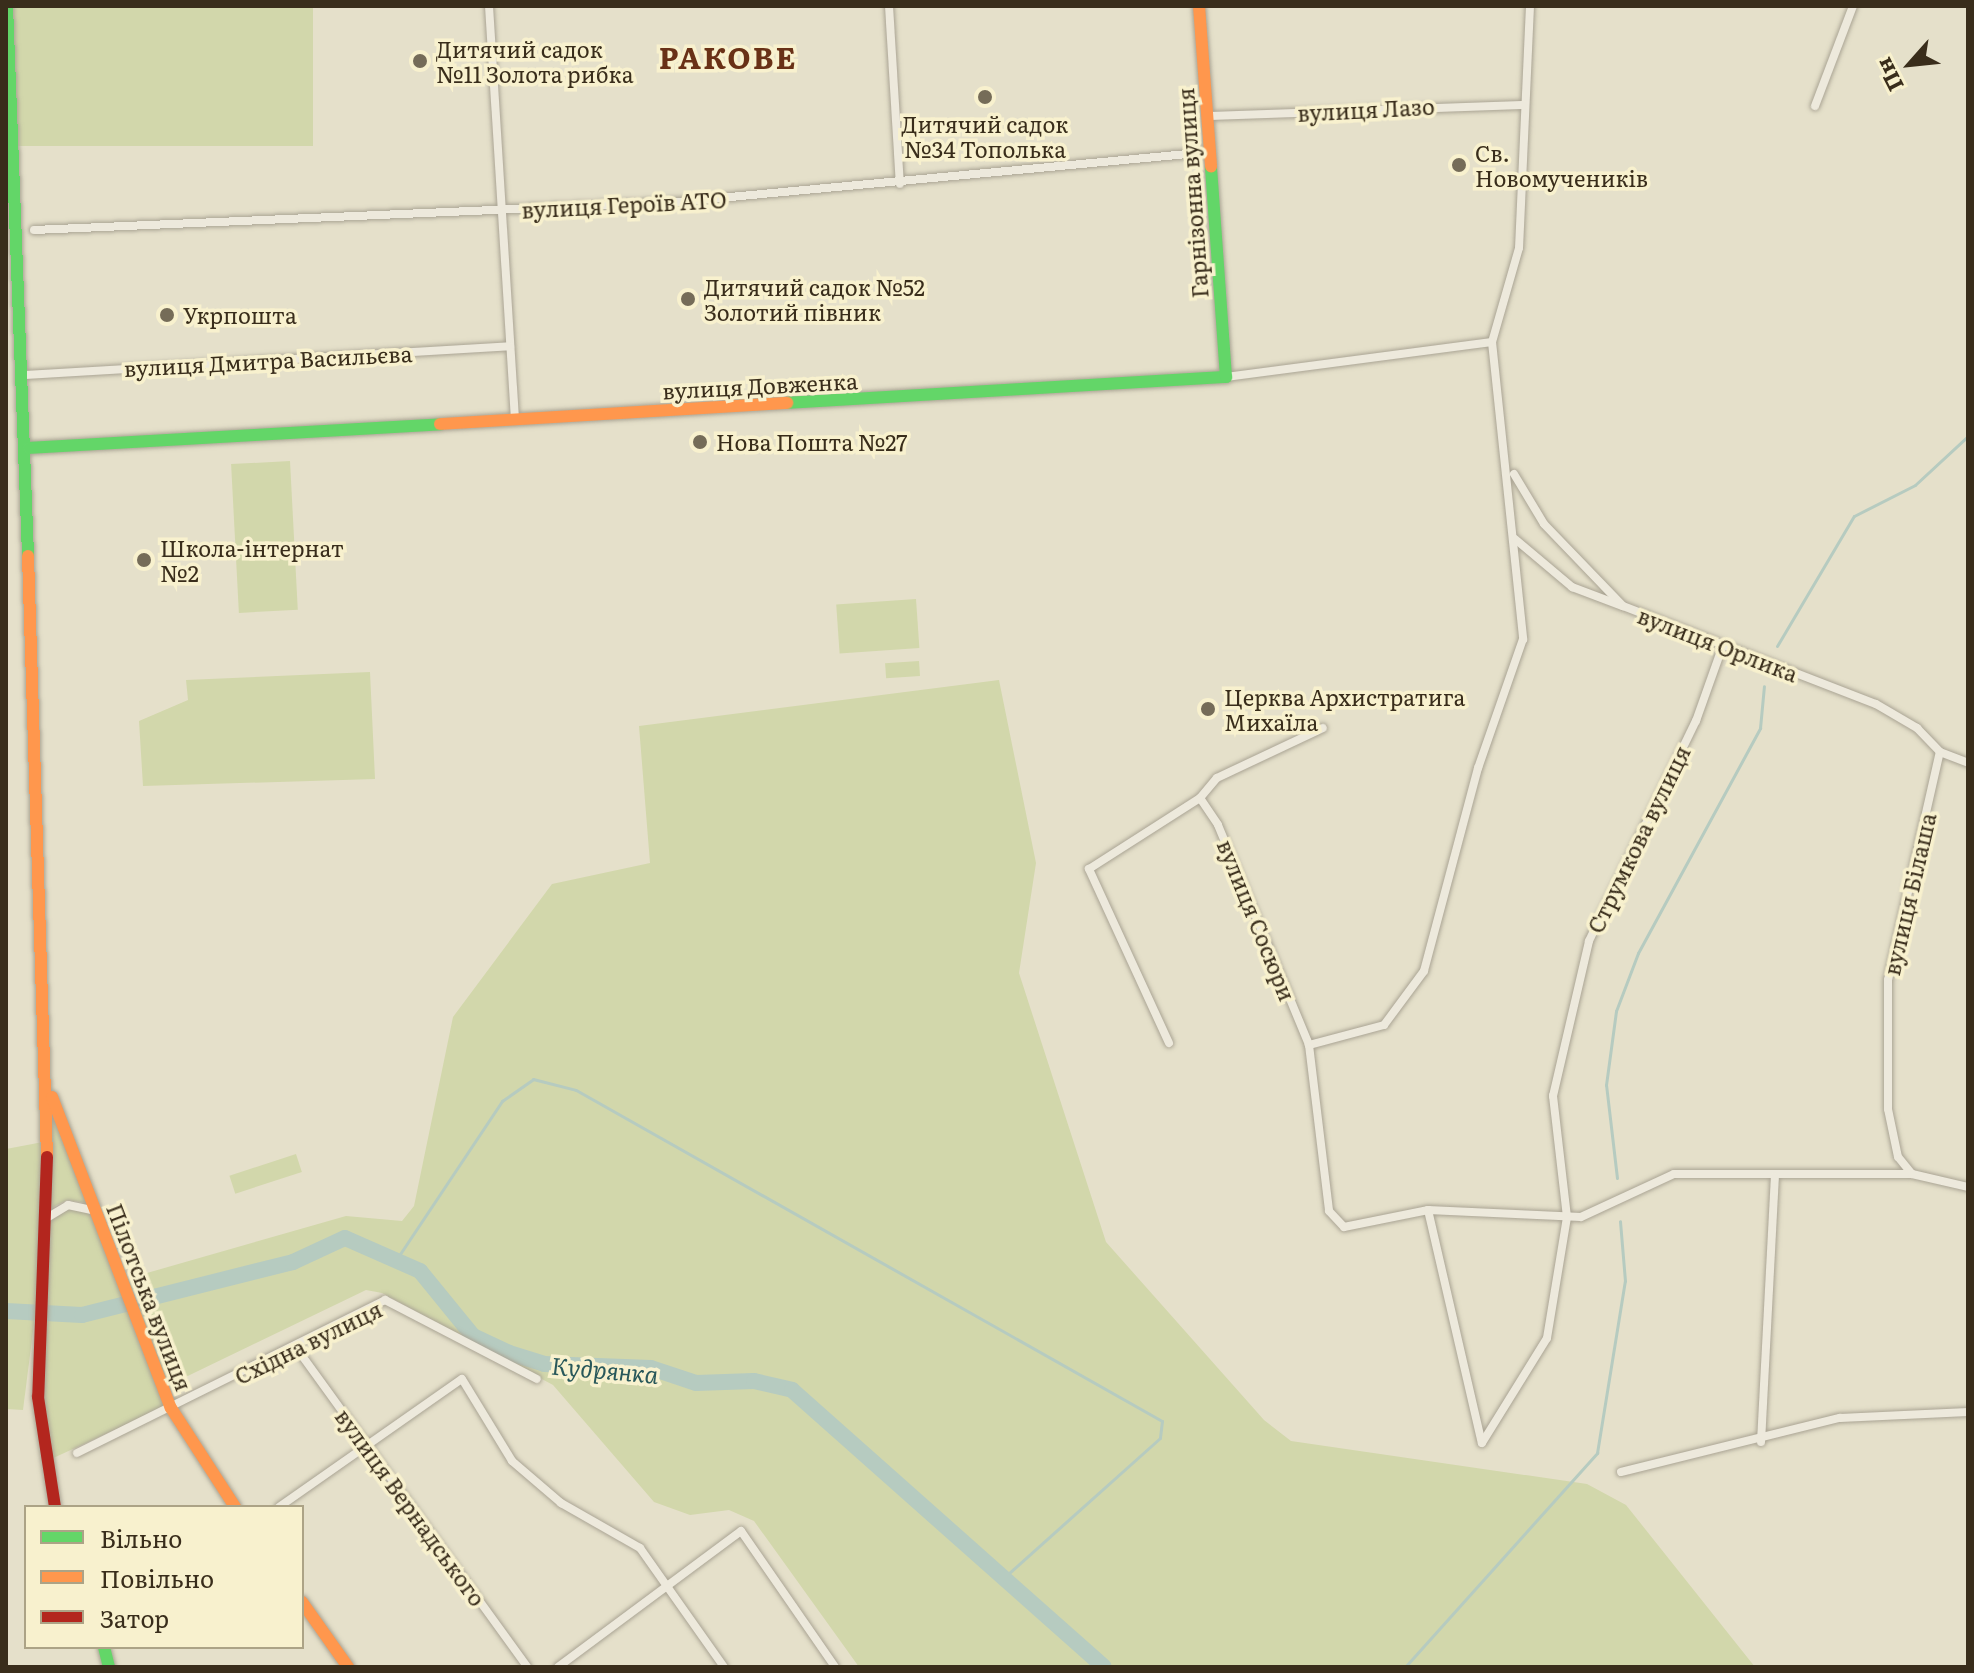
<!DOCTYPE html>
<html>
<head>
<meta charset="utf-8">
<style>
	body { margin:0 }
	#map { position:relative; width:1974px; height:1673px; overflow:hidden; background:#e5e0ca; font-family:Literata,serif }
	div>[style] { position:absolute }
	[style*='--x'] { left:calc(var(--x)*1px); top:calc(var(--y)*1px); width:calc(var(--w)*1px); rotate:calc(var(--a)*1deg) }
	.green>* { inset:0; background:#d2d7ab; transform-origin:0 0 }
	.stream>* { height:3px; margin:-1.5px; padding:0 1.5px; transform-origin:1.5px; border-radius:1.5px; background:#b6cbc0 }
	.river>* { height:16px; margin:-8px; padding:0 8px; transform-origin:8px; border-radius:8px; background:#b6cbc0 }
	.roads { filter:drop-shadow(0 0 2px #aaa494) drop-shadow(0 0 2px #aaa494) }
	.street>* { height:8px; margin:-4px; padding:0 4px; transform-origin:4px; border-radius:4px; background:#ede9dc }
	.fast>* { height:12px; margin:-6px; padding:0 6px; transform-origin:6px; border-radius:6px; background:#63d668 }
	.slow>* { height:12px; margin:-6px; padding:0 6px; transform-origin:6px; border-radius:6px; background:#ff974d }
	.jam>* { height:12px; margin:-6px; padding:0 6px; transform-origin:6px; border-radius:6px; background:#b3261e }
	.dots>* { width:22px; height:22px; translate:-50% -50%; box-sizing:border-box; border:4px solid #f8f1ce; border-radius:50% }
	span { translate:-50% -50%; white-space:nowrap; text-align:center; line-height:1.15; -webkit-text-stroke:7px #f8f1ce; paint-order:stroke }
	.poi-label { font-size:22px; color:#392d1b }
	.left { translate:0 -50%; text-align:left }
	.street-label { font-size:22px; color:#392d1b }
	.water-label { font-size:24px; color:#29585a; font-style:italic }
	.district-label { font-size:30px; color:#693117; font-weight:700; letter-spacing:2px }
	.frame { position:absolute; inset:0; border:8px solid #392d1b; pointer-events:none }
	.legend { position:absolute; left:24px; top:1505px; width:280px; height:144px; box-sizing:border-box; background:#f8f1ce; border:2px solid #aca386; margin:0; padding:10px 14px; list-style:none; font-size:24px; color:#392d1b }
	.legend li { display:flex; align-items:center; gap:16px; height:40px }
	.legend b { width:40px; border:2px solid #aca386 }
	.north { position:absolute; left:1870px; top:24px; width:80px; height:80px; -webkit-text-stroke:6px #f8f1ce; paint-order:stroke; rotate:243deg; font-size:22px; font-weight:700; line-height:32px; text-align:center; color:#392d1b }
	.north::after { content:''; display:block; margin:auto; width:28px; height:36px; background:#392d1b; clip-path:polygon(50% 0,100% 100%,50% 72%,0 100%) }
</style>
</head>
<body>
<div id="map">
	<div class="green">
		<div style="left:11px;top:6px;width:302px;height:140px"></div>
		<div style="left:290px;top:461px;width:149px;height:59px;rotate:87deg"></div>
		<div style="left:916px;top:599px;width:49px;height:80px;rotate:86deg"></div>
		<div style="left:919px;top:661px;width:15px;height:34px;rotate:86deg"></div>
		<div style="clip-path:polygon(370px 672px,375px 779px,143px 786px,139px 721px,188px 700px,186px 680px)"></div>
		<div style="clip-path:polygon(999px 680px,1036px 863px,1019px 973px,1106px 1242px,1264px 1420px,1291px 1441px,1587px 1484px,1626px 1505px,1755px 1667px,859px 1667px,754px 1521px,729px 1510px,690px 1515px,654px 1502px,553px 1385px,382px 1293px,366px 1290px,167px 1386px,126px 1279px,346px 1216px,402px 1221px,414px 1206px,453px 1017px,552px 884px,650px 863px,639px 726px)"></div>
		<div style="clip-path:polygon(52px 1111px,88px 1203px,67px 1200px,49px 1209px)"></div>
		<div style="clip-path:polygon(43px 1142px,38px 1292px,23px 1410px,6px 1409px,6px 1149px)"></div>
		<div style="left:296px;top:1154px;width:19px;height:70px;rotate:72deg"></div>
		<div style="clip-path:polygon(69px 1209px,92px 1214px,166px 1406px,49px 1460px,42px 1397px,49px 1222px)"></div>
	</div>
	<div class="stream">
		<div style="--x:1777;--y:646;--w:151;--a:-59.4"></div>
		<div style="--x:1854;--y:516;--w:68;--a:-26.9"></div>
		<div style="--x:1915;--y:485;--w:72;--a:-42.8"></div>
		<div style="--x:1617;--y:1178;--w:94;--a:-96.7"></div>
		<div style="--x:1606;--y:1085;--w:75;--a:-82.3"></div>
		<div style="--x:1616;--y:1011;--w:62;--a:-69.2"></div>
		<div style="--x:1638;--y:953;--w:256;--a:-61.5"></div>
		<div style="--x:1760;--y:728;--w:42;--a:-84.6"></div>
		<div style="--x:394;--y:1263;--w:195;--a:-56.3"></div>
		<div style="--x:502;--y:1101;--w:38;--a:-35"></div>
		<div style="--x:533;--y:1079;--w:44;--a:14.3"></div>
		<div style="--x:576;--y:1090;--w:673;--a:29.46"></div>
		<div style="--x:1162;--y:1421;--w:17;--a:97"></div>
		<div style="--x:1160;--y:1438;--w:205;--a:138.2"></div>
		<div style="--x:1405;--y:1667;--w:288;--a:-48.1"></div>
		<div style="--x:1597;--y:1453;--w:174;--a:-80.8"></div>
		<div style="--x:1625;--y:1281;--w:60;--a:-94.8"></div>
	</div>
	<div class="river">
		<div style="--x:6;--y:1311;--w:76;--a:3"></div>
		<div style="--x:82;--y:1315;--w:218;--a:-14.1"></div>
		<div style="--x:293;--y:1262;--w:57;--a:-24.8"></div>
		<div style="--x:345;--y:1238;--w:82;--a:23.7"></div>
		<div style="--x:420;--y:1271;--w:84;--a:50.8"></div>
		<div style="--x:473;--y:1336;--w:40;--a:25"></div>
		<div style="--x:509;--y:1353;--w:37;--a:17"></div>
		<div style="--x:544;--y:1364;--w:107;--a:2.1"></div>
		<div style="--x:651;--y:1368;--w:47;--a:18.4"></div>
		<div style="--x:696;--y:1383;--w:58;--a:-2"></div>
		<div style="--x:754;--y:1381;--w:39;--a:13"></div>
		<div style="--x:792;--y:1390;--w:417;--a:41.6"></div>
	</div>
	<div class="roads">
		<div class="street">
			<div style="--x:489;--y:6;--w:414;--a:86.4"></div>
			<div style="--x:889;--y:6;--w:178;--a:86.5"></div>
			<div style="--x:1530;--y:6;--w:242;--a:92.6"></div>
			<div style="--x:1519;--y:248;--w:98;--a:106"></div>
			<div style="--x:1492;--y:342;--w:299;--a:84"></div>
			<div style="--x:1523;--y:639;--w:137;--a:109.2"></div>
			<div style="--x:1478;--y:768;--w:210;--a:104.9"></div>
			<div style="--x:1424;--y:971;--w:67;--a:126.5"></div>
			<div style="--x:1384;--y:1025;--w:78;--a:165.1"></div>
			<div style="--x:1309;--y:1045;--w:167;--a:83.1"></div>
			<div style="--x:1329;--y:1211;--w:22;--a:47"></div>
			<div style="--x:1344;--y:1227;--w:86;--a:-11.4"></div>
			<div style="--x:1428;--y:1210;--w:153;--a:2.6"></div>
			<div style="--x:1581;--y:1217;--w:102;--a:-24.8"></div>
			<div style="--x:1674;--y:1174;--w:238;--a:0"></div>
			<div style="--x:1912;--y:1174;--w:57;--a:13.1"></div>
			<div style="--x:1815;--y:106;--w:107;--a:-69.2"></div>
			<div style="--x:1207;--y:116;--w:318;--a:-2"></div>
			<div style="--x:34;--y:230;--w:644;--a:-2.49"></div>
			<div style="--x:677;--y:202;--w:534;--a:-5.37"></div>
			<div style="--x:25;--y:375;--w:486;--a:-3.4"></div>
			<div style="--x:1226;--y:377;--w:268;--a:-7.5"></div>
			<div style="--x:1514;--y:474;--w:58;--a:59"></div>
			<div style="--x:1544;--y:524;--w:114;--a:46.1"></div>
			<div style="--x:1623;--y:606;--w:271;--a:21.2"></div>
			<div style="--x:1876;--y:704;--w:48;--a:30.3"></div>
			<div style="--x:1917;--y:728;--w:33;--a:46"></div>
			<div style="--x:1940;--y:752;--w:30;--a:21"></div>
			<div style="--x:1515;--y:539;--w:75;--a:40.1"></div>
			<div style="--x:1572;--y:587;--w:53;--a:20.8"></div>
			<div style="--x:1200;--y:798;--w:32;--a:56"></div>
			<div style="--x:1218;--y:825;--w:238;--a:67.5"></div>
			<div style="--x:1169;--y:1043;--w:192;--a:-114.7"></div>
			<div style="--x:1089;--y:869;--w:132;--a:-32.6"></div>
			<div style="--x:1200;--y:798;--w:26;--a:-50"></div>
			<div style="--x:1217;--y:778;--w:117;--a:-25.3"></div>
			<div style="--x:1912;--y:1174;--w:22;--a:-129"></div>
			<div style="--x:1898;--y:1157;--w:49;--a:-101.8"></div>
			<div style="--x:1888;--y:1109;--w:129;--a:-90"></div>
			<div style="--x:1888;--y:980;--w:234;--a:-77.2"></div>
			<div style="--x:1428;--y:1210;--w:239;--a:77"></div>
			<div style="--x:45;--y:1219;--w:27;--a:-31"></div>
			<div style="--x:68;--y:1205;--w:29;--a:12"></div>
			<div style="--x:295;--y:1346;--w:396;--a:54.1"></div>
			<div style="--x:1761;--y:1442;--w:266;--a:-87"></div>
			<div style="--x:1482;--y:1443;--w:123;--a:-58.2"></div>
			<div style="--x:1547;--y:1338;--w:123;--a:-80.6"></div>
			<div style="--x:1567;--y:1217;--w:122;--a:-96.6"></div>
			<div style="--x:1553;--y:1096;--w:159;--a:-76.9"></div>
			<div style="--x:1589;--y:941;--w:245;--a:-64.1"></div>
			<div style="--x:1696;--y:721;--w:77;--a:-70.4"></div>
			<div style="--x:77;--y:1453;--w:344;--a:-26.4"></div>
			<div style="--x:385;--y:1300;--w:171;--a:27.5"></div>
			<div style="--x:1621;--y:1472;--w:226;--a:-13.9"></div>
			<div style="--x:1840;--y:1418;--w:128;--a:-2.7"></div>
			<div style="--x:279;--y:1507;--w:223;--a:-35"></div>
			<div style="--x:462;--y:1379;--w:96;--a:58.6"></div>
			<div style="--x:512;--y:1461;--w:65;--a:40.6"></div>
			<div style="--x:561;--y:1503;--w:91;--a:29.7"></div>
			<div style="--x:640;--y:1548;--w:146;--a:54.8"></div>
			<div style="--x:558;--y:1667;--w:228;--a:-36.6"></div>
			<div style="--x:741;--y:1531;--w:165;--a:55.3"></div>
		</div>
		<div class="fast">
			<div style="--x:7;--y:6;--w:550;--a:87.81"></div>
			<div style="--x:787;--y:403;--w:440;--a:-3.4"></div>
			<div style="--x:1226;--y:377;--w:211;--a:-94.1"></div>
			<div style="--x:29;--y:448;--w:412;--a:-3.3"></div>
			<div style="--x:104;--y:1647;--w:21;--a:76"></div>
		</div>
		<div class="slow">
			<div style="--x:1199;--y:6;--w:161;--a:85.7"></div>
			<div style="--x:440;--y:424;--w:348;--a:-3.5"></div>
			<div style="--x:28;--y:556;--w:601;--a:88.19"></div>
			<div style="--x:52;--y:1097;--w:333;--a:69.1"></div>
			<div style="--x:171;--y:1408;--w:118;--a:57.1"></div>
			<div style="--x:302;--y:1602;--w:80;--a:54.7"></div>
		</div>
		<div class="jam">
			<div style="--x:47;--y:1157;--w:240;--a:92.1"></div>
			<div style="--x:38;--y:1397;--w:111;--a:81.2"></div>
		</div>
	</div>
	<div class="dots">
		<div style="left:420px;top:61px;background:#756c58"></div>
		<div style="left:985px;top:97px;background:#756c58"></div>
		<div style="left:1459px;top:165px;background:#756c58"></div>
		<div style="left:688px;top:299px;background:#756c58"></div>
		<div style="left:167px;top:315px;background:#756c58"></div>
		<div style="left:700px;top:442px;background:#756c58"></div>
		<div style="left:144px;top:560px;background:#756c58"></div>
		<div style="left:1208px;top:709px;background:#756c58"></div>
	</div>
	<div class="poi-label">
		<span class="left" style="left:436px;top:61px">Дитячий садок<br>№11 Золота рибка</span>
		<span style="left:985px;top:136px">Дитячий садок<br>№34 Тополька</span>
		<span class="left" style="left:1475px;top:165px">Св.<br>Новомучеників</span>
		<span class="left" style="left:704px;top:299px">Дитячий садок №52<br>Золотий півник</span>
		<span class="left" style="left:183px;top:315px">Укрпошта</span>
		<span class="left" style="left:716px;top:442px">Нова Пошта №27</span>
		<span class="left" style="left:160px;top:560px">Школа-інтернат<br>№2</span>
		<span class="left" style="left:1224px;top:709px">Церква Архистратига<br>Михаїла</span>
	</div>
	<div class="street-label">
		<span style="left:1366px;top:109px;rotate:-3deg">вулиця Лазо</span>
		<span style="left:1192px;top:193px;rotate:-94deg">Гарнізонна вулиця</span>
		<span style="left:624px;top:204px;rotate:-3deg">вулиця Героїв АТО</span>
		<span style="left:268px;top:360px;rotate:-3deg">вулиця Дмитра Васильєва</span>
		<span style="left:760px;top:385px;rotate:-3deg">вулиця Довженка</span>
		<span style="left:1718px;top:644px;rotate:21deg">вулиця Орлика</span>
		<span style="left:1638px;top:839px;rotate:-64deg">Струмкова вулиця</span>
		<span style="left:1909px;top:894px;rotate:-77deg">вулиця Білаша</span>
		<span style="left:1257px;top:920px;rotate:68deg">вулиця Сосюри</span>
		<span style="left:150px;top:1297px;rotate:69deg">Пілотська вулиця</span>
		<span style="left:308px;top:1342px;rotate:-26deg">Східна вулиця</span>
		<span style="left:411px;top:1507px;rotate:54deg">вулиця Вернадського</span>
	</div>
	<div class="water-label">
		<span style="left:605px;top:1369px;rotate:5deg">Кудрянка</span>
	</div>
	<div class="district-label">
		<span style="left:728px;top:56px">РАКОВЕ</span>
	</div>
	<div class="frame"></div>
	<ul class="legend">
	<li><b style="height:10px;background:#63d668"></b>Вільно</li>
	<li><b style="height:10px;background:#ff974d"></b>Повільно</li>
	<li><b style="height:10px;background:#b3261e"></b>Затор</li>
	</ul>
	<div class="north">Пн</div>
</div>
</body>
</html>
